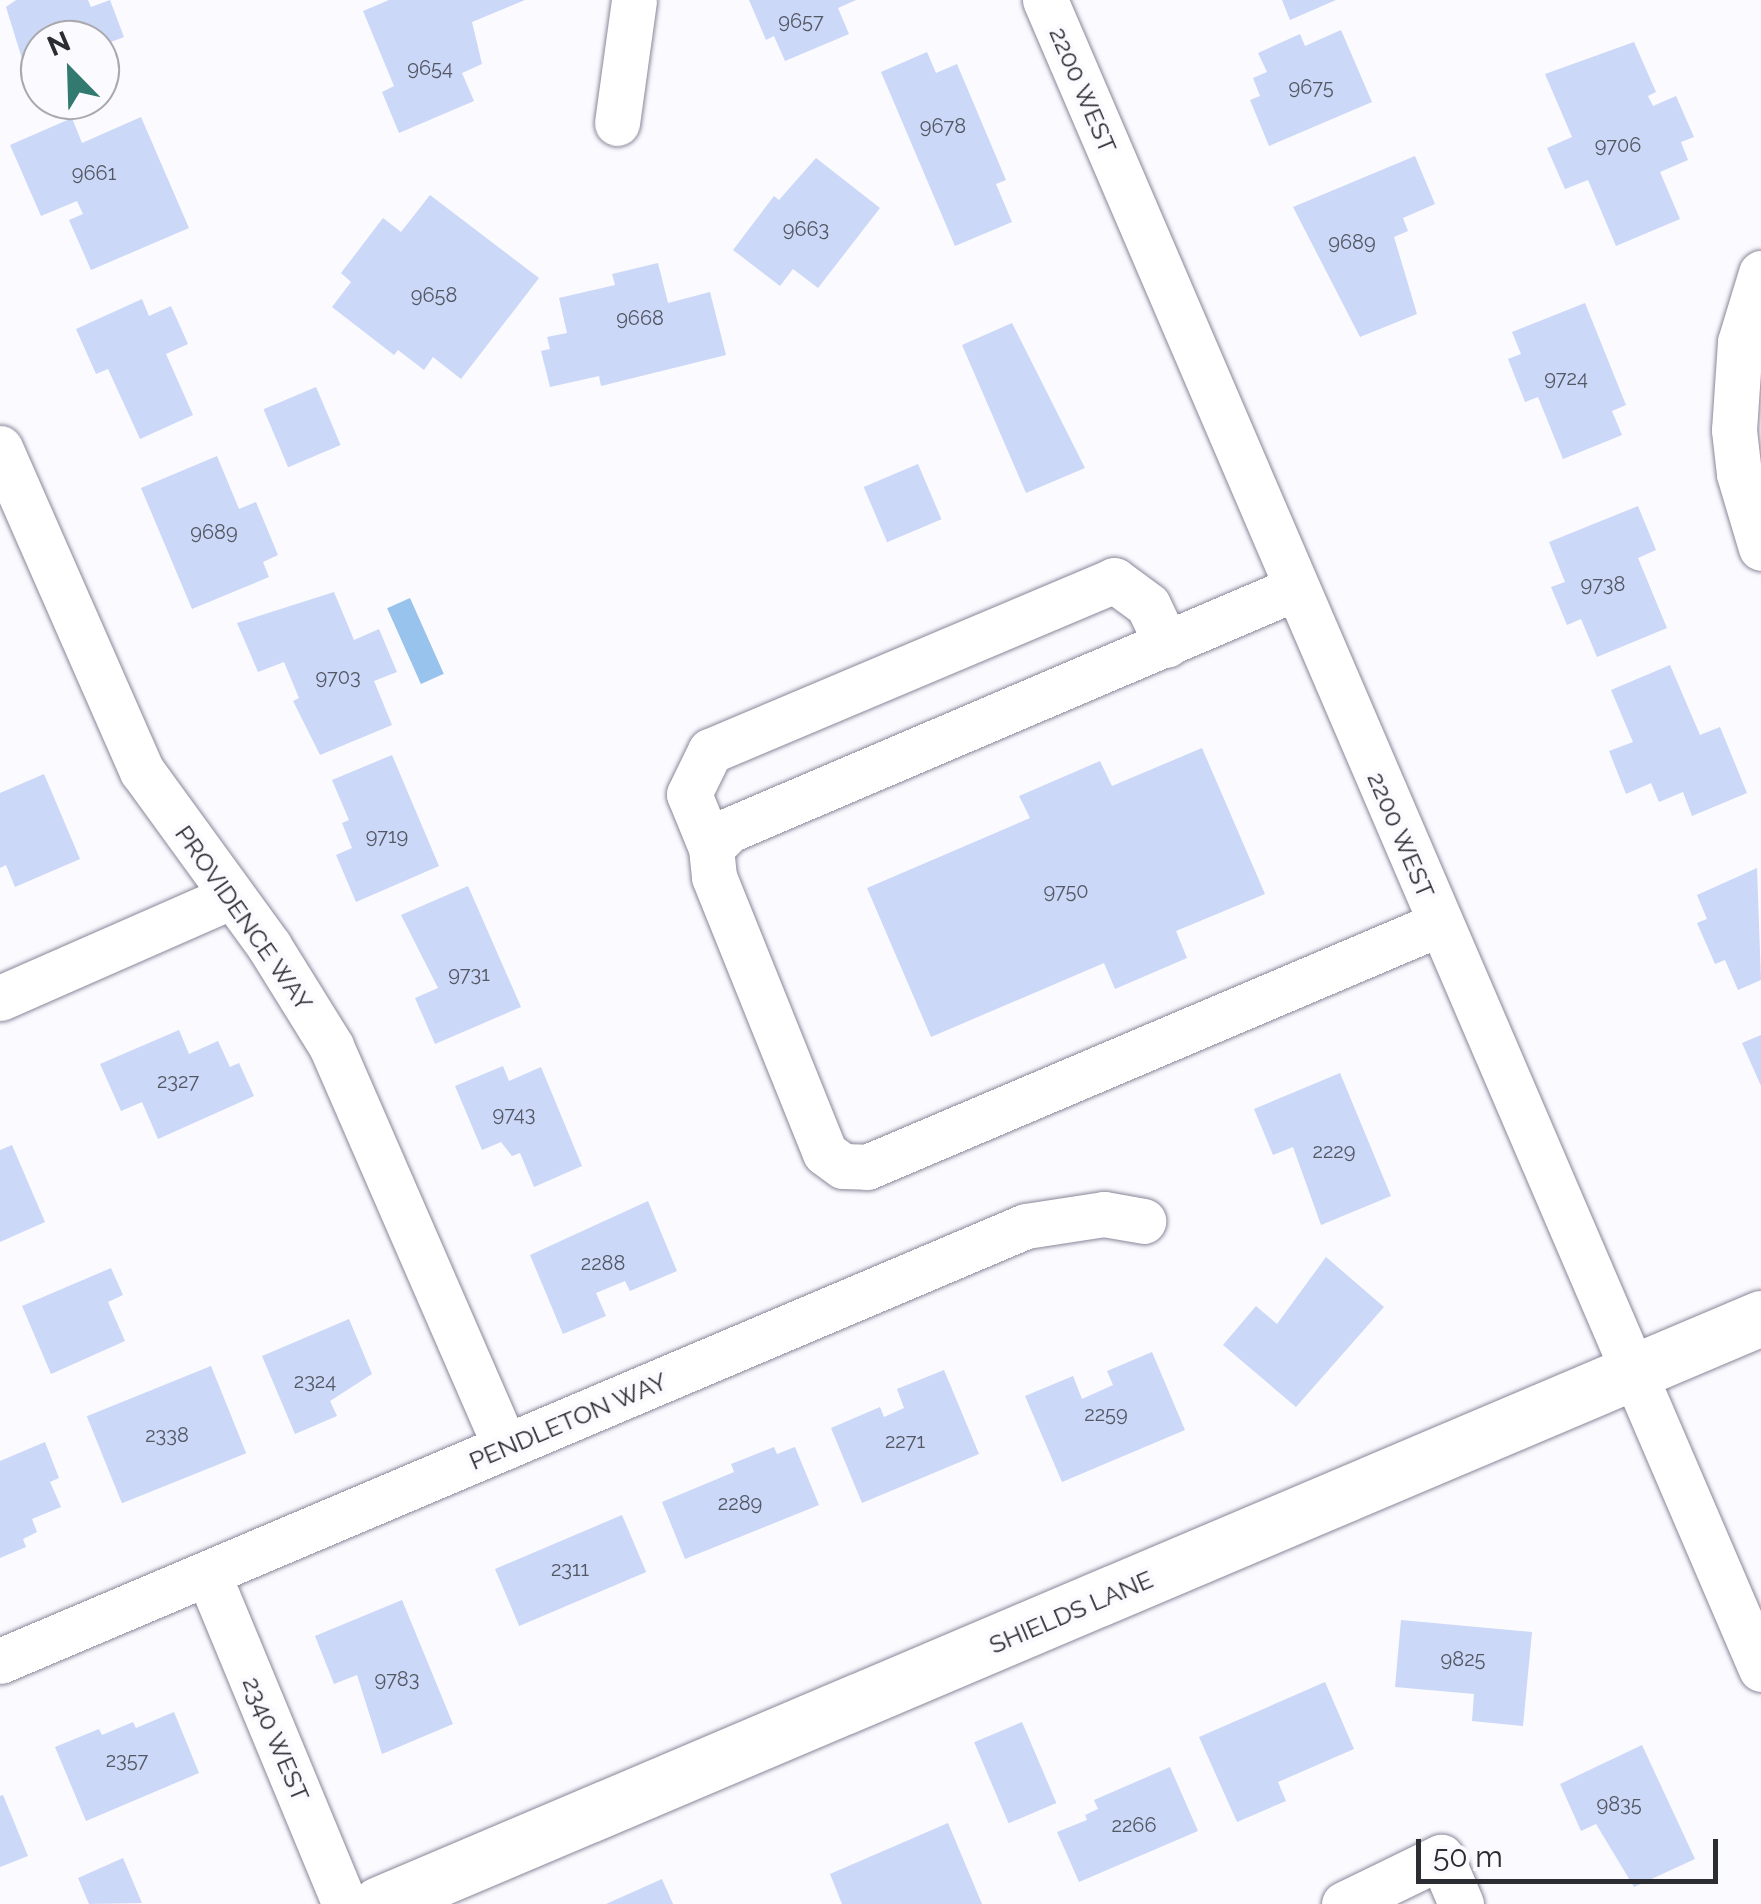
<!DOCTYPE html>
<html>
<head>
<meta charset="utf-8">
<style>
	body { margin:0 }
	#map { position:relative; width:1761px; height:1904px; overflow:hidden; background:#fbfaff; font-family:Raleway,sans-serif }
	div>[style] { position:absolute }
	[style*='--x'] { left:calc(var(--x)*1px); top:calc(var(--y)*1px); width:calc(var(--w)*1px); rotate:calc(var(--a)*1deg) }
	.water>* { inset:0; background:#97c3ec; transform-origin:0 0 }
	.building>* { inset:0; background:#cbd8f7; transform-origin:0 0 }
	.roads { filter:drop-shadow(0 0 2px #888799) drop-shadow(0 0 2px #888799) }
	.minor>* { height:45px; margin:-22.5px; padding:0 22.5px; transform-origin:22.5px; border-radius:22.5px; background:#fff }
	.major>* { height:55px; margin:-27.5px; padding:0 27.5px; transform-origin:27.5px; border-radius:27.5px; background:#fff }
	span { translate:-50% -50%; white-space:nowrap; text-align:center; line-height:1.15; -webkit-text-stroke:8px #fbfaff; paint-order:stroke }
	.number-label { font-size:20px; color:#545764 }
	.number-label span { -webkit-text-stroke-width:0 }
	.street-label { font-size:25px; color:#2c2c33 }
	.north { position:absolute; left:20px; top:20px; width:100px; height:100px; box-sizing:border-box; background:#fbfaff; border:2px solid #a8a8ad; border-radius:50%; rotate:337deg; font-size:28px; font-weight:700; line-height:40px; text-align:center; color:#2c2c33 }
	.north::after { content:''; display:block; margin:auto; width:35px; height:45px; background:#327970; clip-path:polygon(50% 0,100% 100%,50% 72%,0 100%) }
	.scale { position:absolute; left:1416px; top:1839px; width:302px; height:45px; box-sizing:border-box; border:5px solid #2c2c33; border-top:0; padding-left:12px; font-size:30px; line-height:35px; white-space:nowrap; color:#2c2c33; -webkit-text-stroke:8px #fbfaff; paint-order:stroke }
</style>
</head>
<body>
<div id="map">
	<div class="water">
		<div style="left:410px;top:598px;width:83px;height:25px;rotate:66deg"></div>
	</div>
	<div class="building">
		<div style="clip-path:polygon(16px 0,88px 0,91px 7px,110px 0,124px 37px,103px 45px,110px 62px,100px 66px,100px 40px,40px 40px,40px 88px,32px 91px,6px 7px)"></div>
		<div style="clip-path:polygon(389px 0,525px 0,472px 22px,482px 64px,462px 73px,474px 101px,399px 133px,382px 92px,394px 86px,363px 11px)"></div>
		<div style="clip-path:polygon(749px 0,856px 0,838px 8px,849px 34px,785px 61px,774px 36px,766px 40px)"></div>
		<div style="clip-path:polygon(1282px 0,1336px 0,1290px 20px)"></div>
		<div style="clip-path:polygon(1341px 30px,1372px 102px,1269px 146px,1250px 100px,1260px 96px,1253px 78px,1267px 72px,1258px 53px,1300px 34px,1305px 46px)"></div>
		<div style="clip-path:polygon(1634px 42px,1656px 92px,1648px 96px,1653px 106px,1676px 96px,1694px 137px,1681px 142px,1688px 160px,1660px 172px,1680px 219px,1616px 246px,1588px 180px,1565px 189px,1547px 148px,1572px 137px,1545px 74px)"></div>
		<div style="clip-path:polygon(927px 52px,936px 73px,957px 64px,1006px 180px,996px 184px,1012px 222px,955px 246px,881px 72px)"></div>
		<div style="clip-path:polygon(141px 117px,189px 228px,91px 270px,69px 220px,83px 214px,77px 201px,41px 216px,10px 145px,72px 118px,82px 143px)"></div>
		<div style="clip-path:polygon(1415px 156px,1435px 204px,1403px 218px,1408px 231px,1394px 237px,1417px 314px,1360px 337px,1293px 207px)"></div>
		<div style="clip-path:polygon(816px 158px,880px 208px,818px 288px,793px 269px,780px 286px,733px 250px,774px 196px,779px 200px)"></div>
		<div style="clip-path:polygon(430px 195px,539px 278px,461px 379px,433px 357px,424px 370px,398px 350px,394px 355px,332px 307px,351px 282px,341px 273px,383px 218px,401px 232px)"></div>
		<div style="clip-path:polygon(658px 263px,668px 303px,710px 292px,726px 355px,601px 386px,599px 376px,550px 387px,541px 351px,550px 349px,547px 337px,567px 333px,559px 298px,615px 285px,612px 274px)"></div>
		<div style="clip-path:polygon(142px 299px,149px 316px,171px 306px,188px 344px,166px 354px,193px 415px,140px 439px,108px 369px,96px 374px,76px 329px)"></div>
		<div style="clip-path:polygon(1585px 303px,1626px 405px,1612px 411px,1622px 435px,1563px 459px,1538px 397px,1525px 402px,1508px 359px,1521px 354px,1512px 332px)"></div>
		<div style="clip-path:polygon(1012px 323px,1085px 468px,1026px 493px,962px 345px)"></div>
		<div style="left:316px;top:387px;width:63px;height:57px;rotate:67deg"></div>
		<div style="clip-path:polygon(217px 456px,239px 509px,256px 502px,278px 555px,263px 562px,269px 577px,192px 609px,141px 488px)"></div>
		<div style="left:918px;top:464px;width:60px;height:59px;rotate:67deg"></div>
		<div style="clip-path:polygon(1638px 506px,1656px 550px,1638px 558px,1667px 628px,1597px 657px,1581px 619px,1567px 625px,1551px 587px,1565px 582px,1549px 542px)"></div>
		<div style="clip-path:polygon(334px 592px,354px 640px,379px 629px,397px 672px,374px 681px,392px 725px,320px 755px,293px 701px,299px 698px,284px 662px,258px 672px,237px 623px)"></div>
		<div style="clip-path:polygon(1670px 665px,1700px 735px,1720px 727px,1747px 793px,1692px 816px,1683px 792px,1659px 802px,1651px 783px,1626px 794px,1609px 751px,1633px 742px,1611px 690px)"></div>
		<div style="clip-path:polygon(1202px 748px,1265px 894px,1176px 931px,1187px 958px,1115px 989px,1104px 963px,931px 1037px,867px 888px,1030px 818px,1019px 796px,1100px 761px,1112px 786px)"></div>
		<div style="clip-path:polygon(392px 755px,439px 866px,356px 902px,336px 855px,352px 848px,342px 823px,349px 820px,332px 780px)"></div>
		<div style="clip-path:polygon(44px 774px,80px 859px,15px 887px,6px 865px,0 868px,0 793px)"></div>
		<div style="clip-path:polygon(1757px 868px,1761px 980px,1738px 990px,1725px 960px,1715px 964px,1697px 923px,1707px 919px,1697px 895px)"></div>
		<div style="clip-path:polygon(468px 886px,521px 1007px,435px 1044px,415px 998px,438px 988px,401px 915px)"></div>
		<div style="clip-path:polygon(179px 1030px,189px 1054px,218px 1041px,230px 1067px,239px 1063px,254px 1096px,158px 1139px,142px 1102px,121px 1111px,100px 1064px)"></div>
		<div style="clip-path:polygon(1761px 1035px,1761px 1086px,1742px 1043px)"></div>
		<div style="clip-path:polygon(503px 1066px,509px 1081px,541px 1067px,582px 1166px,534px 1187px,520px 1153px,512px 1156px,501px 1142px,482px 1150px,455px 1086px)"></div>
		<div style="clip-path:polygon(1340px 1073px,1391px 1196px,1321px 1225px,1293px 1147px,1273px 1155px,1254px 1109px)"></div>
		<div style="clip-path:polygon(12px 1145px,45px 1222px,0 1242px,0 1150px)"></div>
		<div style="clip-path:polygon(648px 1201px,677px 1271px,630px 1291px,625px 1281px,596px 1293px,606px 1316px,563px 1334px,530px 1255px)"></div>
		<div style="clip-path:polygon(1326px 1257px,1384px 1307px,1296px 1407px,1223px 1345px,1256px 1306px,1277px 1324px)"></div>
		<div style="clip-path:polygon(111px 1268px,123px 1295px,108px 1302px,125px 1341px,51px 1374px,22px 1306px)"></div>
		<div style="clip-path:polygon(349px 1319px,372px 1374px,330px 1401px,337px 1416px,295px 1434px,262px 1356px)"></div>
		<div style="clip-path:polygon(1152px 1352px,1185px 1430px,1062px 1482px,1025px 1396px,1073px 1376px,1082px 1399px,1113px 1385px,1107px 1371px)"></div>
		<div style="left:211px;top:1366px;width:94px;height:134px;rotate:68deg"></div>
		<div style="clip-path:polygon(944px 1370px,979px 1454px,862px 1503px,831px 1428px,880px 1407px,884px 1417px,904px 1408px,897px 1389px)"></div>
		<div style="clip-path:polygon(45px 1442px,59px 1478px,50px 1482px,61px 1507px,32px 1519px,37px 1532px,23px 1539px,26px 1547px,0 1558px,0 1461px)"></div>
		<div style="clip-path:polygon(774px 1447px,777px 1454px,795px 1447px,819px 1505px,685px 1559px,662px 1502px,734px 1472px,731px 1464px)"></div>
		<div style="left:622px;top:1515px;width:62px;height:138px;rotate:67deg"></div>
		<div style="clip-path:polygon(402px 1600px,453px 1724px,382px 1754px,357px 1675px,334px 1684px,315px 1636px)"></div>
		<div style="clip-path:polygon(1401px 1620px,1532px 1632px,1523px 1726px,1472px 1721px,1474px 1694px,1395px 1687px)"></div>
		<div style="clip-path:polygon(1325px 1682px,1354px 1749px,1278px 1782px,1286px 1801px,1237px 1822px,1199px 1737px)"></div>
		<div style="clip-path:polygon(174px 1712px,199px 1773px,86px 1821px,55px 1747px,99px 1729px,102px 1735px,133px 1722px,136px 1728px)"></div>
		<div style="left:1022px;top:1722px;width:88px;height:52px;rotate:67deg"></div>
		<div style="clip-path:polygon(1642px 1745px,1695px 1859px,1634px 1887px,1596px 1824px,1581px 1831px,1560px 1784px)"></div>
		<div style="clip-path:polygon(1170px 1767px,1198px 1831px,1079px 1882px,1057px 1832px,1087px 1820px,1085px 1815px,1098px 1809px,1094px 1800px)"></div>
		<div style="clip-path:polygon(3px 1795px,28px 1856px,0 1867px,0 1796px)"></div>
		<div style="clip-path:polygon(948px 1823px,982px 1904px,842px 1904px,830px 1874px)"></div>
		<div style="clip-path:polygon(123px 1858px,142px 1903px,89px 1904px,78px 1878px)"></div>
		<div style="clip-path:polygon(662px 1879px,673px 1904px,606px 1904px)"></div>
	</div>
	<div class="roads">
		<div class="minor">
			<div style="--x:1045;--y:0;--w:1816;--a:66.78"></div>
			<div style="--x:617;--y:123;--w:124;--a:-82.1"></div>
			<div style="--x:1761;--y:273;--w:72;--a:106.9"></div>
			<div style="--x:1740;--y:342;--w:88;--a:93.9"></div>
			<div style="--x:1734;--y:430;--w:44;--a:83.5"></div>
			<div style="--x:1739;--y:474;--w:77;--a:73.4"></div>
			<div style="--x:0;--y:448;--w:353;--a:66.3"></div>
			<div style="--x:142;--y:771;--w:216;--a:54"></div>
			<div style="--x:269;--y:946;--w:118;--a:58.2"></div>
			<div style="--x:331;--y:1046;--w:437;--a:66.5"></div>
			<div style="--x:1296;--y:588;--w:616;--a:156.89"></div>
			<div style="--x:729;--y:830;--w:25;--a:135"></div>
			<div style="--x:711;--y:848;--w:29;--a:84"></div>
			<div style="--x:714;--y:877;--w:297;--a:68.1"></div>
			<div style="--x:825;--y:1153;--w:22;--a:36"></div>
			<div style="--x:843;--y:1166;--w:24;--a:2"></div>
			<div style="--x:867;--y:1167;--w:621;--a:-23.02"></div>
			<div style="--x:711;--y:848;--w:58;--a:-112.2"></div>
			<div style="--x:689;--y:794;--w:48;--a:-64"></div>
			<div style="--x:710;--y:751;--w:439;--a:-22.9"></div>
			<div style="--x:1114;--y:580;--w:42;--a:36.3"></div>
			<div style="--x:1148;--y:605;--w:44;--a:64.6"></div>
			<div style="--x:0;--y:998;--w:253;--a:-23.7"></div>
			<div style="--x:208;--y:1574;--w:357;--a:67.5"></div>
			<div style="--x:0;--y:1661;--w:1114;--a:-22.98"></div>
			<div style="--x:1026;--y:1226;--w:79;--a:-8.7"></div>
			<div style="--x:1104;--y:1214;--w:40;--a:10"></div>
			<div style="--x:1344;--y:1904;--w:108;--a:-25.9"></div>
			<div style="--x:1441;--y:1857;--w:51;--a:66.9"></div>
		</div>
		<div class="major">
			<div style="--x:379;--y:1904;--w:1501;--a:-22.98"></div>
		</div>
	</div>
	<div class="number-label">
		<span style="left:801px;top:21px">9657</span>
		<span style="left:430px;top:68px">9654</span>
		<span style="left:1311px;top:87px">9675</span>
		<span style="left:943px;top:126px">9678</span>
		<span style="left:1618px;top:145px">9706</span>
		<span style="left:94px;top:173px">9661</span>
		<span style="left:806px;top:229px">9663</span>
		<span style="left:1352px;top:242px">9689</span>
		<span style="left:434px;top:295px">9658</span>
		<span style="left:640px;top:318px">9668</span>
		<span style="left:1566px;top:378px">9724</span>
		<span style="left:214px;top:532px">9689</span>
		<span style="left:1603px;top:584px">9738</span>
		<span style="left:338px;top:677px">9703</span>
		<span style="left:387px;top:836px">9719</span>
		<span style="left:1066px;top:891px">9750</span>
		<span style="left:469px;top:974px">9731</span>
		<span style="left:178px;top:1081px">2327</span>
		<span style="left:514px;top:1114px">9743</span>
		<span style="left:1334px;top:1151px">2229</span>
		<span style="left:603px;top:1263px">2288</span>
		<span style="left:315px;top:1381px">2324</span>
		<span style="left:1106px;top:1414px">2259</span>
		<span style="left:167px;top:1435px">2338</span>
		<span style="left:905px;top:1441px">2271</span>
		<span style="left:740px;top:1503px">2289</span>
		<span style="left:570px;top:1569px">2311</span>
		<span style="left:1463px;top:1659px">9825</span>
		<span style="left:397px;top:1679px">9783</span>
		<span style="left:127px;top:1760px">2357</span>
		<span style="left:1619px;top:1804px">9835</span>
		<span style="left:1134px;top:1825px">2266</span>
	</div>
	<div class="street-label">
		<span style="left:1083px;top:90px;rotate:67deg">2200 WEST</span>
		<span style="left:1401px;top:835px;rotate:67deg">2200 WEST</span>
		<span style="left:244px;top:918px;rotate:55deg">PROVIDENCE WAY</span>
		<span style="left:568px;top:1421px;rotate:-23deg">PENDLETON WAY</span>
		<span style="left:1071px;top:1612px;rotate:-23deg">SHIELDS LANE</span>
		<span style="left:276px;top:1739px;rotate:67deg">2340 WEST</span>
	</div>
	<div class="north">N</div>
	<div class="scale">50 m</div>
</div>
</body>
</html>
